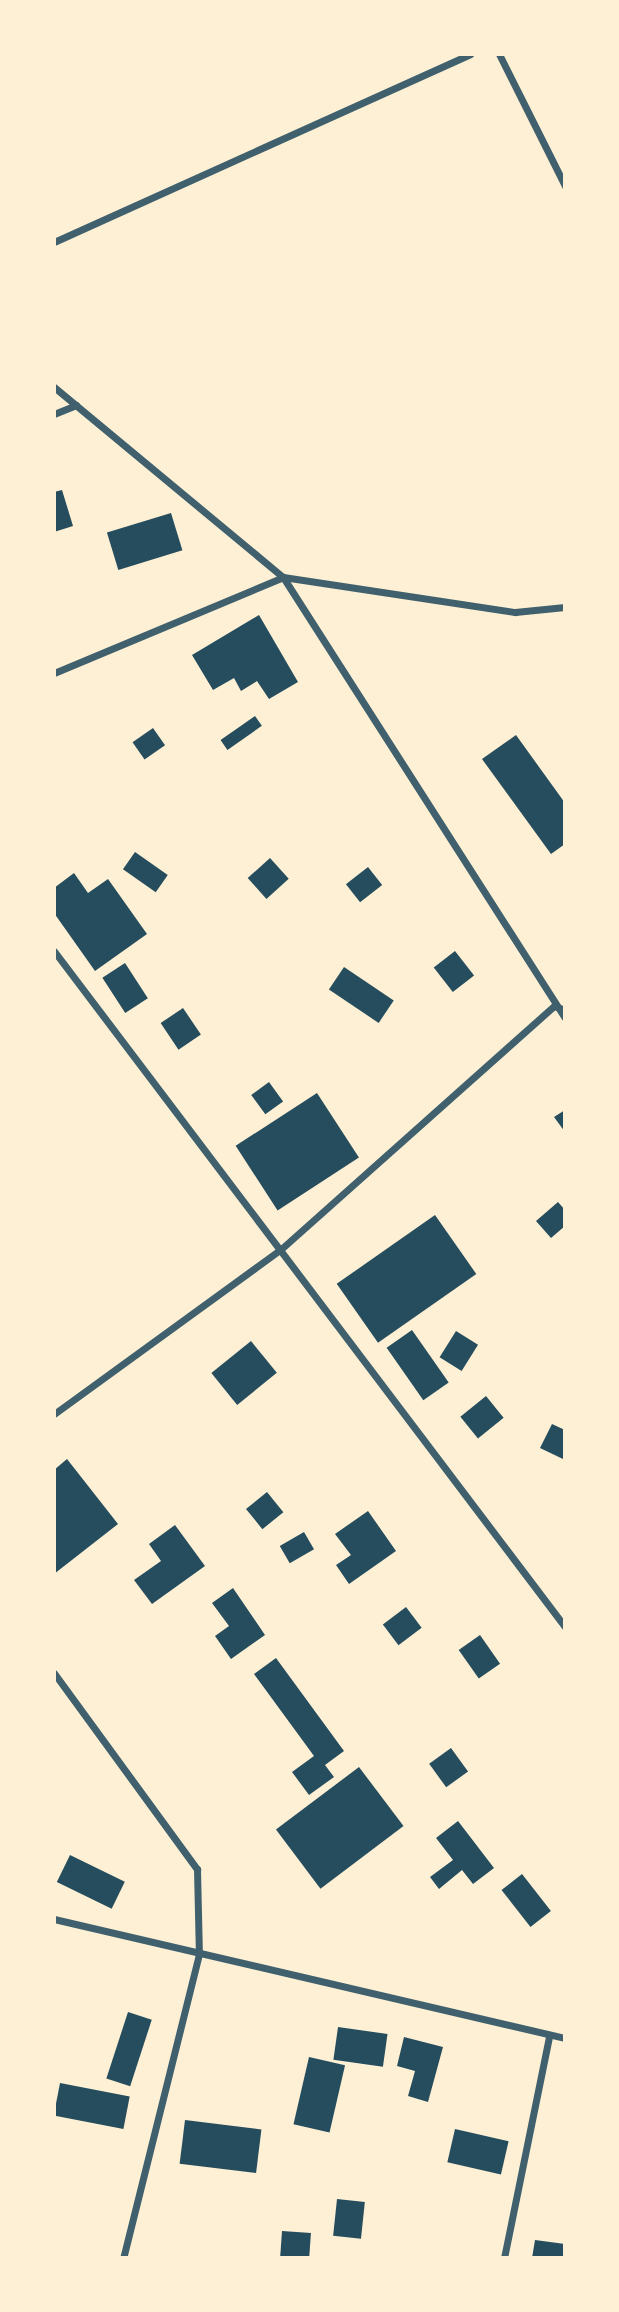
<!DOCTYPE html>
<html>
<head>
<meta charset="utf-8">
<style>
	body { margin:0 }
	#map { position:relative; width:619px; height:2312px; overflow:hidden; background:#fdf0d5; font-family:Raleway,sans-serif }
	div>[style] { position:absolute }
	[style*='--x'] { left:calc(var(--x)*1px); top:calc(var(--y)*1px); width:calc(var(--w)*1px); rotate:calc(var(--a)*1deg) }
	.building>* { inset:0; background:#264d5e; transform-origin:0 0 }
	.minor>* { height:7px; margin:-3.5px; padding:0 3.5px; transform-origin:3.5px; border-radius:3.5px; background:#3f606c }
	span { translate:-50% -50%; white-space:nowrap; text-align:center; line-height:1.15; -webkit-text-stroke:6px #fdf0d5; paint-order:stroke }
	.frame { position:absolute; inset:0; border:56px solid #fdf0d5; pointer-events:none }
</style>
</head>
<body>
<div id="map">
	<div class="building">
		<div style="clip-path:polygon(62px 490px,73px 526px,54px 532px,54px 492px)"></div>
		<div style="left:171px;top:513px;width:39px;height:67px;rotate:73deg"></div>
		<div style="clip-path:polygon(259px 615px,298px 682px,269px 699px,257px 681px,241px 691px,234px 678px,213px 690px,192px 655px)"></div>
		<div style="left:255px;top:716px;width:12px;height:42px;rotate:55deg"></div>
		<div style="left:153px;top:728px;width:21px;height:25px;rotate:55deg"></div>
		<div style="clip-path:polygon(516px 735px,565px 803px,565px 844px,551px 854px,482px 759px)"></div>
		<div style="left:135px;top:852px;width:40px;height:21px;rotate:35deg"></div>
		<div style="left:270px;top:858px;width:28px;height:30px;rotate:48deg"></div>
		<div style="left:368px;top:867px;width:23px;height:28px;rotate:52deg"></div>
		<div style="clip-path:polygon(74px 873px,88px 893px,108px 879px,147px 934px,95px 971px,54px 913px,54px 888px)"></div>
		<div style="left:455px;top:951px;width:31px;height:27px;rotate:52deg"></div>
		<div style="left:125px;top:963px;width:42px;height:27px;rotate:57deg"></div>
		<div style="left:344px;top:967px;width:60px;height:27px;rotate:34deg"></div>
		<div style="left:183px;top:1008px;width:32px;height:27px;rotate:56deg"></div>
		<div style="left:269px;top:1082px;width:24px;height:22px;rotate:54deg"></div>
		<div style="left:317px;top:1093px;width:77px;height:97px;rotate:57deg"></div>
		<div style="clip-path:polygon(565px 1110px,565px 1132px,554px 1117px)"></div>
		<div style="clip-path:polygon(558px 1202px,565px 1210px,565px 1226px,551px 1238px,536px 1221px)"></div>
		<div style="left:435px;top:1215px;width:72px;height:120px;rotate:55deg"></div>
		<div style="left:412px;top:1330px;width:64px;height:31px;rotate:55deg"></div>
		<div style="left:456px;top:1331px;width:26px;height:31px;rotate:32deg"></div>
		<div style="left:251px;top:1341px;width:41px;height:51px;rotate:51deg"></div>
		<div style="left:486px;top:1396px;width:28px;height:33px;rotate:51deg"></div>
		<div style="clip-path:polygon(552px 1424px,565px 1430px,563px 1459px,540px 1448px)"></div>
		<div style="clip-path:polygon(67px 1459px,118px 1524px,54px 1574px,54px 1470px)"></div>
		<div style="left:267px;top:1492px;width:26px;height:27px;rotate:51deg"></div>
		<div style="clip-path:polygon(368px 1511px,396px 1551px,349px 1584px,336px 1565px,351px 1555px,335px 1534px)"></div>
		<div style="clip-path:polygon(175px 1525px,205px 1566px,152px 1604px,134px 1580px,161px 1561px,149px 1544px)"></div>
		<div style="left:304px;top:1532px;width:20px;height:28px;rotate:60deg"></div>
		<div style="clip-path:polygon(233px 1588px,265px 1635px,231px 1659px,215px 1636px,229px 1626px,212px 1603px)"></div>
		<div style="left:406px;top:1607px;width:26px;height:29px;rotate:53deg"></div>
		<div style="left:480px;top:1635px;width:35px;height:26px;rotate:55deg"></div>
		<div style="clip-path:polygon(276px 1658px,344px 1751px,325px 1765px,334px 1777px,309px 1795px,292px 1772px,314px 1756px,254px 1674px)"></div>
		<div style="left:451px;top:1748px;width:29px;height:27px;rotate:54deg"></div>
		<div style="left:359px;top:1767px;width:74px;height:104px;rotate:53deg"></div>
		<div style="clip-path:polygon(458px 1821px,494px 1868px,473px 1884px,462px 1870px,439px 1889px,430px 1877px,453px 1860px,436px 1838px)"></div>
		<div style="left:70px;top:1855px;width:61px;height:30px;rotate:26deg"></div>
		<div style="left:522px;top:1874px;width:47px;height:26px;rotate:52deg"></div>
		<div style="left:128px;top:2012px;width:25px;height:70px;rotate:18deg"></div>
		<div style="left:338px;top:2027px;width:50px;height:33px;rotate:8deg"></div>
		<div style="clip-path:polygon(404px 2037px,443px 2047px,428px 2102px,408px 2096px,415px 2071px,397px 2066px)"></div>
		<div style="left:309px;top:2057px;width:37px;height:69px;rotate:13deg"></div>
		<div style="left:60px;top:2083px;width:71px;height:33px;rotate:11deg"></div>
		<div style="left:185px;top:2120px;width:77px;height:44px;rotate:7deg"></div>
		<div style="left:455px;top:2129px;width:55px;height:34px;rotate:13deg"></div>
		<div style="left:337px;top:2199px;width:28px;height:37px;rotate:6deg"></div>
		<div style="left:282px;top:2231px;width:29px;height:25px;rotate:4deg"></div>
		<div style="clip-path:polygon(535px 2240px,565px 2244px,565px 2258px,532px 2258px)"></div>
	</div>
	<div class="minor">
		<div style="--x:499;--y:54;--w:148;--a:63.4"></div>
		<div style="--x:54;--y:242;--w:457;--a:-24.3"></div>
		<div style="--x:54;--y:387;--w:298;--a:39.7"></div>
		<div style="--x:283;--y:577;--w:235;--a:8.6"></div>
		<div style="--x:515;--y:612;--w:50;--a:-5.7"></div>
		<div style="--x:54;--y:414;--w:24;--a:-22"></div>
		<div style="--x:54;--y:673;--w:248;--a:-22.7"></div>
		<div style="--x:283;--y:577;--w:523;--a:57.4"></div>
		<div style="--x:54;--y:951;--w:847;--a:52.91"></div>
		<div style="--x:54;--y:1414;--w:279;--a:-36"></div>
		<div style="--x:280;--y:1250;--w:367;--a:-41.7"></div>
		<div style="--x:554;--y:1006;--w:12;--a:20"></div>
		<div style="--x:54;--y:1673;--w:243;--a:53.9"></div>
		<div style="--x:197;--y:1869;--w:85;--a:88.7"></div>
		<div style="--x:199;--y:1954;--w:313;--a:104"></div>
		<div style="--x:54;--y:1919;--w:525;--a:13.11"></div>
		<div style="--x:504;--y:2258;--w:227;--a:-78.5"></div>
	</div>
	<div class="frame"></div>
</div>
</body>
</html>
